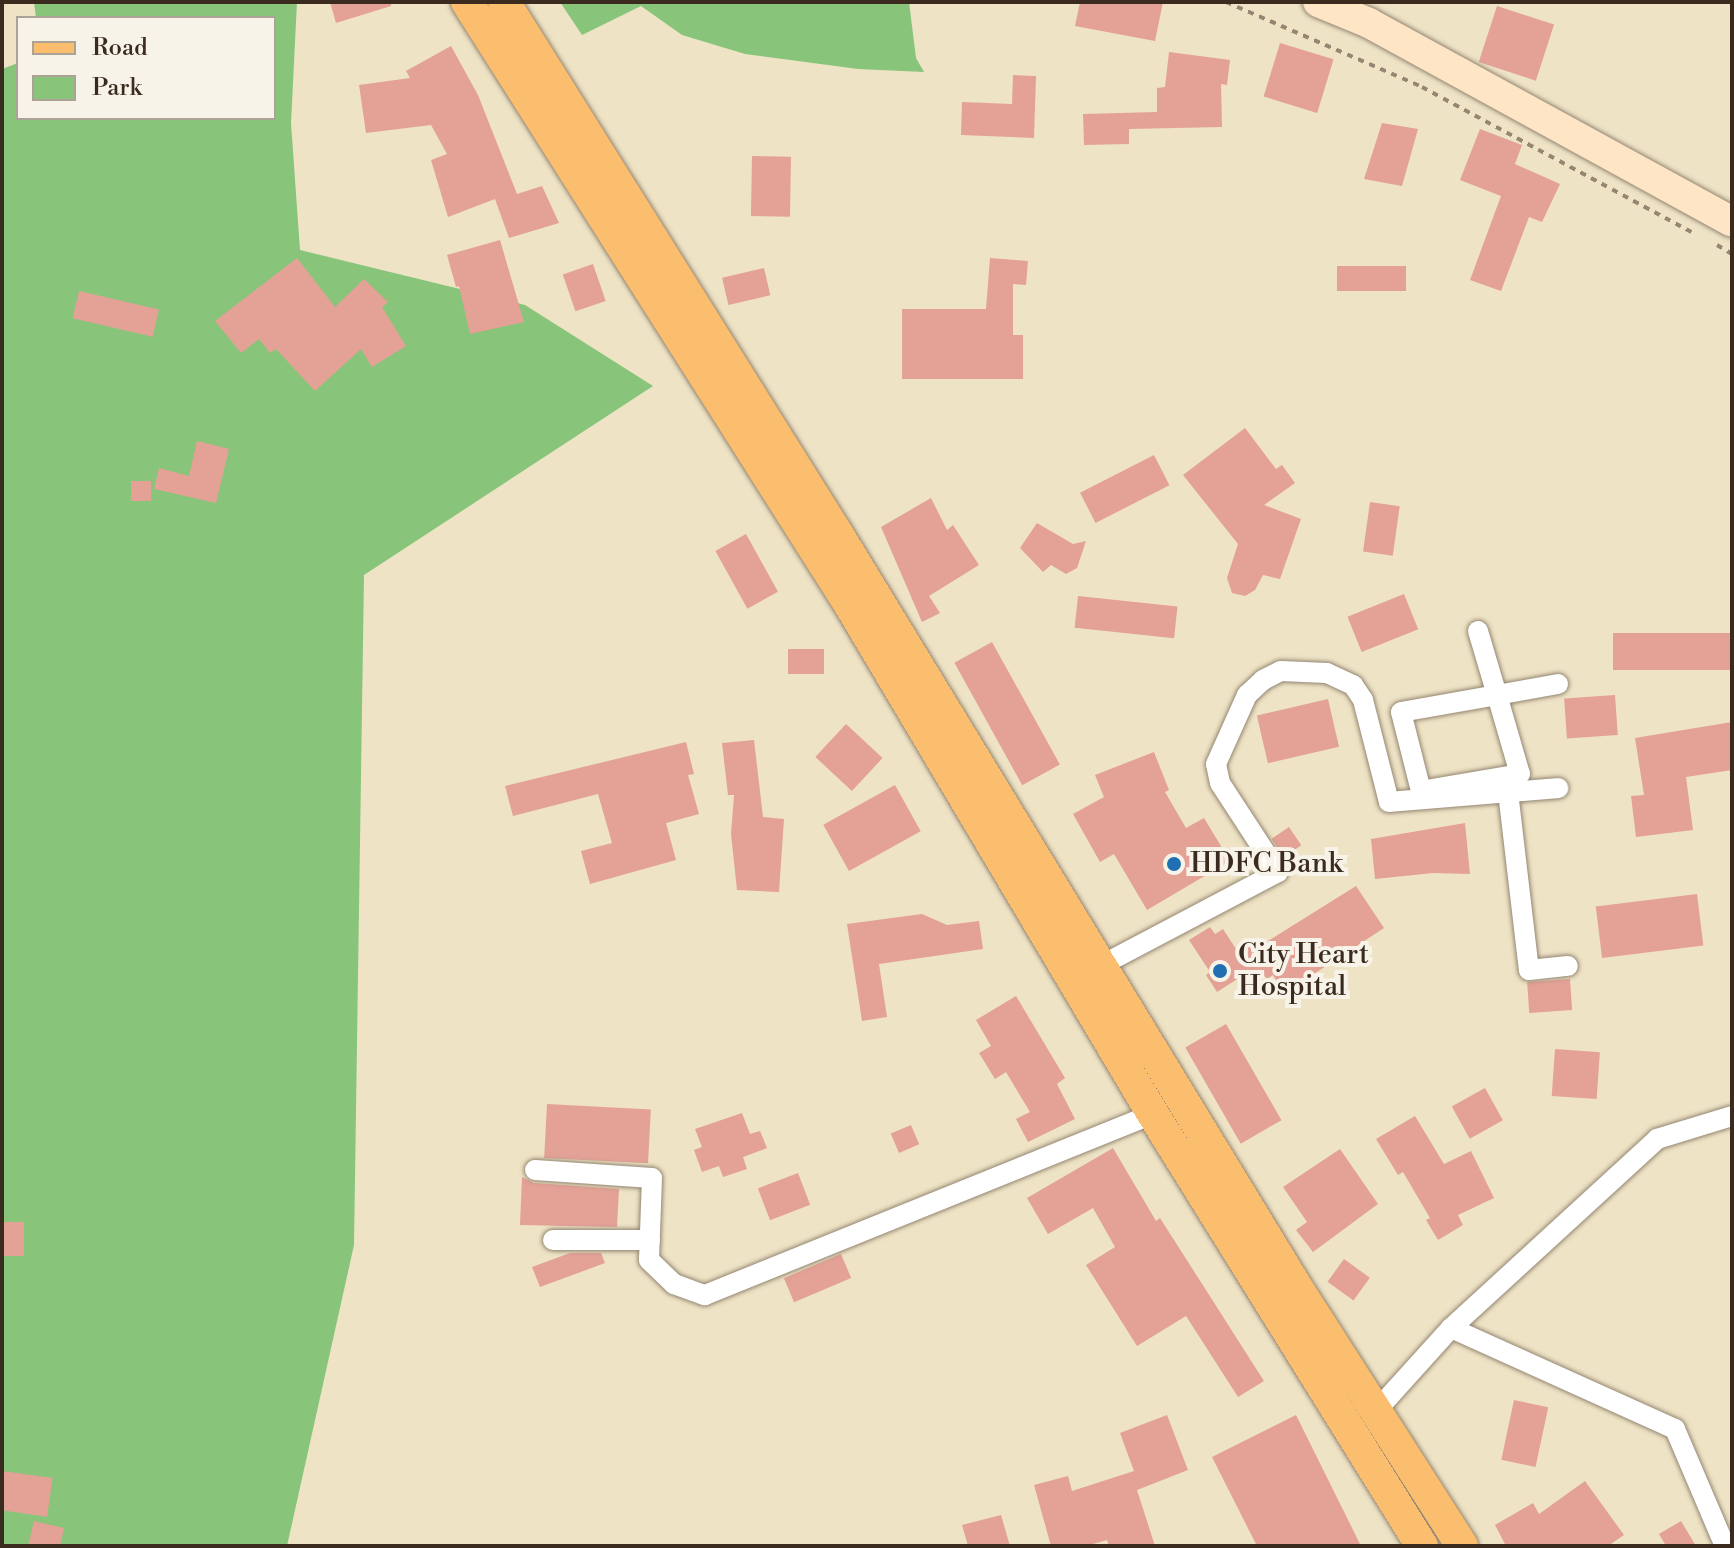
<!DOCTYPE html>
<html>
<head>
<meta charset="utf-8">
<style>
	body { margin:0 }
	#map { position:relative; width:1734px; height:1548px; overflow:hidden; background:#eee3c5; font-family:"Libre Bodoni",serif }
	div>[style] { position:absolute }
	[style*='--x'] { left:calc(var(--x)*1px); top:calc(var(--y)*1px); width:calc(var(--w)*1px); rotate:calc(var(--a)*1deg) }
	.green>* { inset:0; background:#88c57b }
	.building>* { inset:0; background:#e4a196; transform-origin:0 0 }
	.path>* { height:4px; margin-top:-2px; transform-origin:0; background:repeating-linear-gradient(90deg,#948672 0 6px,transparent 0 12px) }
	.roads { filter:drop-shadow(0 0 2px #948672) drop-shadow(0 0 2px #948672) }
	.street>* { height:20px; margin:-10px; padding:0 10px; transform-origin:10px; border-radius:10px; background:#fff }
	.secondary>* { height:30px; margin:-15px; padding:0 15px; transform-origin:15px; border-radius:15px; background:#fde5c5 }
	.primary>* { height:32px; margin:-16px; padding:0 16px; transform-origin:16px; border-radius:16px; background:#fbbd6e }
	.dots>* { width:22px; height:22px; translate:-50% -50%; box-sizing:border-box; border:4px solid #f7f3e8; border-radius:50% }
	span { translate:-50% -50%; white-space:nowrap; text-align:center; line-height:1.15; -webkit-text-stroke:8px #f7f3e8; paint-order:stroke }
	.poi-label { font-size:28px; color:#3b2a1e }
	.left { translate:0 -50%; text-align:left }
	.frame { position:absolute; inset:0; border:4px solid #3b2a1e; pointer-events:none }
	.legend { position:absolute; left:16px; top:16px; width:260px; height:104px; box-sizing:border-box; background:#f7f3e8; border:2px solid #aca397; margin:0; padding:10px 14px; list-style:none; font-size:24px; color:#3b2a1e }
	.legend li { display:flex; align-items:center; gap:16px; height:40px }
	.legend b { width:40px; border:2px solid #aca397 }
</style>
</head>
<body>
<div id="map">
	<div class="green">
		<div style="clip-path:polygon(34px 2px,297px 2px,291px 123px,300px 250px,525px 305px,653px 386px,364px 575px,354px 1245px,287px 1546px,2px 1546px,2px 69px,18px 63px,18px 118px,274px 118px,274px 18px,36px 18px)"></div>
		<div style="clip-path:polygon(560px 2px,909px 2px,916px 58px,924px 72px,858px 69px,745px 54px,682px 35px,641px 6px,582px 35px)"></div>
	</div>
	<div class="building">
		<div style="clip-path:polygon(330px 2px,391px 2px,391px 6px,336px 23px)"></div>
		<div style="clip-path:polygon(1080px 2px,1163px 2px,1155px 41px,1075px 26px)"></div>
		<div style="left:1497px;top:6px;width:60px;height:59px;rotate:18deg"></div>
		<div style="left:1280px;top:43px;width:56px;height:56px;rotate:17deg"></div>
		<div style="clip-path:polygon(451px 46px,478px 95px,517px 194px,542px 186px,559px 223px,509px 238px,495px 199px,448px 217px,431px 160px,447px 154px,431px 125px,366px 133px,359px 85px,410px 78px,406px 71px)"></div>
		<div style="clip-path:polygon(1169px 52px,1230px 60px,1227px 85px,1221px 84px,1222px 127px,1129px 129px,1129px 144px,1084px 145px,1083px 114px,1157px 112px,1157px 88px,1165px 87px)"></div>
		<div style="clip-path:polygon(1013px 75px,1036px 76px,1034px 138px,961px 135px,962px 102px,1012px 104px)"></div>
		<div style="clip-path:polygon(1382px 123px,1418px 129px,1402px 186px,1364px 179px)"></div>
		<div style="clip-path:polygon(1480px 129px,1522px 145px,1515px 164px,1560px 184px,1542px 222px,1529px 217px,1501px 291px,1470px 280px,1501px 196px,1460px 180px)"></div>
		<div style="left:752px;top:156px;width:39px;height:60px;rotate:1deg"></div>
		<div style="clip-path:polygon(500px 240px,524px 322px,470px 334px,459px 286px,456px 287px,447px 255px)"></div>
		<div style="clip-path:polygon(297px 258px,335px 307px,364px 279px,388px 302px,382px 307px,406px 346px,372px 367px,361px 349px,315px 391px,276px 349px,270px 353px,259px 339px,241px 353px,215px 321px)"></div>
		<div style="clip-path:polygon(990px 258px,1028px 261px,1026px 285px,1013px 284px,1013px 335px,1023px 335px,1023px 379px,902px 379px,902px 309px,986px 309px)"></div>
		<div style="left:593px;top:264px;width:39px;height:32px;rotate:71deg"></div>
		<div style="left:1406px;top:266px;width:25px;height:69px;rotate:90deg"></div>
		<div style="left:764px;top:268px;width:28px;height:43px;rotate:77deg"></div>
		<div style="left:79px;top:291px;width:82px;height:28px;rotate:13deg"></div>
		<div style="clip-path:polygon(1245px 428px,1276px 469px,1282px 465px,1295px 483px,1264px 505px,1301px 519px,1280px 579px,1263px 575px,1255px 590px,1245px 596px,1232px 593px,1227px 578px,1238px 544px,1183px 475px)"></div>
		<div style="clip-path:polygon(197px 441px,229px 449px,216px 503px,154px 489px,159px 468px,189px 476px)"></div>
		<div style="left:1154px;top:455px;width:34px;height:83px;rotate:63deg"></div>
		<div style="left:131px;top:481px;width:20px;height:20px"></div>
		<div style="clip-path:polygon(931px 498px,947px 530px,953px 525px,979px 565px,929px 596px,940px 613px,922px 622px,881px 527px)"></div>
		<div style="left:1370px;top:502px;width:30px;height:50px;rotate:8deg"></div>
		<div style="clip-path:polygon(1037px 523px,1073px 544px,1086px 541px,1077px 568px,1066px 574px,1051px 565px,1043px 572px,1020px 548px)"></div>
		<div style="left:746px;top:534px;width:66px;height:35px;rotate:61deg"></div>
		<div style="left:1404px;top:594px;width:38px;height:61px;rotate:68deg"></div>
		<div style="left:1078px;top:596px;width:100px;height:32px;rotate:6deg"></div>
		<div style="left:1732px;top:633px;width:37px;height:119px;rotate:90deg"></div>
		<div style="left:992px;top:642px;width:140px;height:43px;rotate:61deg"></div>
		<div style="left:788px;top:649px;width:36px;height:25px"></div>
		<div style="left:1615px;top:695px;width:40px;height:51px;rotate:86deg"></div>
		<div style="left:1328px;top:699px;width:49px;height:73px;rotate:77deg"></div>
		<div style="clip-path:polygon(1732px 722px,1732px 770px,1686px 777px,1693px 830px,1636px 837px,1631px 796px,1644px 795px,1635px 738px)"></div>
		<div style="left:846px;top:724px;width:50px;height:45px;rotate:43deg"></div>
		<div style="clip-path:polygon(754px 740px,763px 817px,784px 819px,779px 892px,737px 890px,731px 834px,734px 795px,728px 795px,722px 743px)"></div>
		<div style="clip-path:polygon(686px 742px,694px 774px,688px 775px,699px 814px,666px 823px,676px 860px,590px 884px,581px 851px,612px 843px,598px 794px,513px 816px,505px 786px)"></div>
		<div style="clip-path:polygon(1154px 752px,1169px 790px,1165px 792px,1186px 828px,1204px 818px,1230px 861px,1147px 910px,1114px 854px,1100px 862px,1073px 814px,1104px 797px,1095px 775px)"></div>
		<div style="left:895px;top:785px;width:53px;height:82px;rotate:61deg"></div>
		<div style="clip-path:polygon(1465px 823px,1470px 874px,1433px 873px,1375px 879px,1371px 839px)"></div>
		<div style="left:1289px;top:827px;width:22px;height:21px;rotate:56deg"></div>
		<div style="clip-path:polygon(1356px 886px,1384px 928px,1288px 991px,1282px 990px,1273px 975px,1267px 979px,1263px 974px,1248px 984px,1242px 976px,1217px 992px,1206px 975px,1210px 972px,1189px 940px,1210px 927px,1215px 934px,1223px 929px,1236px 949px,1254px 938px,1260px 946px)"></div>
		<div style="left:1697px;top:894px;width:52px;height:102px;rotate:83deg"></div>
		<div style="clip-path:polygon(922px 914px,947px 925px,979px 921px,983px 949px,879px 964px,887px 1017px,862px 1021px,847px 924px)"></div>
		<div style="left:1570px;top:979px;width:31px;height:43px;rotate:86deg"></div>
		<div style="clip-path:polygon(1016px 996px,1065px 1078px,1057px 1084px,1075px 1119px,1028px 1142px,1016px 1119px,1030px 1112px,1006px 1072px,995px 1079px,979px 1053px,991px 1046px,976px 1020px)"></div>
		<div style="left:1226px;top:1024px;width:111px;height:47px;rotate:60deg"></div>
		<div style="left:1555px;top:1049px;width:45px;height:47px;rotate:4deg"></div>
		<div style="left:1485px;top:1088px;width:37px;height:38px;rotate:61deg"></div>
		<div style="left:547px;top:1104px;width:104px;height:54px;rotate:3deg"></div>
		<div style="clip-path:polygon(742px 1113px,750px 1134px,760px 1131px,767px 1148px,743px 1157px,747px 1169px,723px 1177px,719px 1166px,702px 1172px,694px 1150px,702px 1147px,695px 1129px)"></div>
		<div style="clip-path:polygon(1415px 1116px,1444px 1164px,1471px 1151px,1494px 1198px,1458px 1215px,1463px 1225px,1438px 1240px,1426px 1220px,1430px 1218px,1403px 1172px,1398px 1175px,1376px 1139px)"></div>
		<div style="left:911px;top:1125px;width:21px;height:22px;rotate:67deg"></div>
		<div style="clip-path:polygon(1113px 1148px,1156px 1221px,1160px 1218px,1264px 1381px,1238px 1397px,1186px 1316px,1137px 1346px,1086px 1265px,1115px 1247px,1093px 1208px,1048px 1234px,1027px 1198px)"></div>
		<div style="clip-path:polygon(1340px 1149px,1378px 1204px,1313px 1252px,1296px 1230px,1307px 1222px,1283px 1187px)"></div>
		<div style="left:798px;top:1173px;width:34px;height:43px;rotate:69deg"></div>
		<div style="clip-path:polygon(522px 1177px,534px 1183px,619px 1189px,617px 1227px,520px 1225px)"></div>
		<div style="left:2px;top:1222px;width:22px;height:34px"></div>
		<div style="clip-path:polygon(570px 1253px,601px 1253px,605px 1263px,540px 1287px,532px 1267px)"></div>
		<div style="left:841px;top:1254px;width:26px;height:62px;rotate:67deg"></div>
		<div style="left:1344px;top:1259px;width:32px;height:28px;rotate:36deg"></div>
		<div style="left:1514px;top:1400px;width:35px;height:61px;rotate:12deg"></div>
		<div style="clip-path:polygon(1167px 1415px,1188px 1470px,1137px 1490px,1155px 1546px,1109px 1546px,1107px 1540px,1086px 1546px,1051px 1546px,1034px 1485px,1068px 1476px,1072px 1491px,1134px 1471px,1120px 1433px)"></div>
		<div style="clip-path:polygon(1296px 1415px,1361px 1546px,1257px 1546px,1212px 1457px)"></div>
		<div style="left:2px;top:1471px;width:51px;height:39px;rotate:8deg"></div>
		<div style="clip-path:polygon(1585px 1481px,1624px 1535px,1608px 1546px,1506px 1546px,1495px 1525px,1533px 1503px,1539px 1514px)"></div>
		<div style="clip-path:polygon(1001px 1515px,1010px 1546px,968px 1546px,962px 1525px)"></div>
		<div style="clip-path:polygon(34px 1521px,64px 1528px,60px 1546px,28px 1546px)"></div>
		<div style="clip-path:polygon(1681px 1521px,1696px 1546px,1666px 1546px,1659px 1534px)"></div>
	</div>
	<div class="path">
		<div style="--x:1226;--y:2;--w:214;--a:23.4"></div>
		<div style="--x:1422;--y:87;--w:306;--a:28.3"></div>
		<div style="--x:1717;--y:245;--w:17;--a:31"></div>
	</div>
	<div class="roads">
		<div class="street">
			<div style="--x:1478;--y:631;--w:67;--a:73.5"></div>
			<div style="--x:1497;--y:695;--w:82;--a:73.8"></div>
			<div style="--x:1520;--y:774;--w:100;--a:170.3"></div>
			<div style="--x:1421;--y:791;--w:81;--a:-104.2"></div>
			<div style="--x:1401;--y:712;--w:97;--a:-10"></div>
			<div style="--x:1497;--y:695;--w:62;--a:-10.2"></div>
			<div style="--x:1508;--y:792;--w:179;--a:83.3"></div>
			<div style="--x:1529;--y:970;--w:39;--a:-6"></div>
			<div style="--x:1100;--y:966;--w:201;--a:-27.8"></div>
			<div style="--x:1278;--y:872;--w:106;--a:-123.1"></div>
			<div style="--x:1220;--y:783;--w:19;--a:-102"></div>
			<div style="--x:1216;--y:764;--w:76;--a:-65.8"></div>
			<div style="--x:1247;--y:695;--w:22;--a:-43"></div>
			<div style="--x:1263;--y:680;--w:20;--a:-27"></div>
			<div style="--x:1281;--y:671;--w:46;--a:2.5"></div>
			<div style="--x:1327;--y:673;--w:29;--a:25"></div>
			<div style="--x:1353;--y:685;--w:18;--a:56"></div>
			<div style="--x:1363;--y:700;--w:105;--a:75.7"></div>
			<div style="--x:1389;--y:802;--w:170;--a:-4.7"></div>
			<div style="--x:535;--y:1170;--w:117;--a:3.9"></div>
			<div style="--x:652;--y:1178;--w:82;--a:92.1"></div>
			<div style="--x:649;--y:1260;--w:35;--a:44"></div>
			<div style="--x:674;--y:1284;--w:33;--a:20"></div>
			<div style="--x:705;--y:1295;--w:483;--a:-22"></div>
			<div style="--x:553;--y:1240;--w:97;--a:0"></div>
			<div style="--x:1451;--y:1328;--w:246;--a:24.3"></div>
			<div style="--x:1675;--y:1429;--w:127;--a:66.9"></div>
			<div style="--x:1376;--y:1411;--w:112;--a:-47.9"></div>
			<div style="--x:1451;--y:1328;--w:280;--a:-42.5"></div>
			<div style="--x:1657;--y:1139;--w:78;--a:-17"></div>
		</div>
		<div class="secondary">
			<div style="--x:1318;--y:2;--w:55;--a:22.4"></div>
			<div style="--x:1369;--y:23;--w:414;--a:28.7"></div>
		</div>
		<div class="primary">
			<div style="--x:467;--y:2;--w:714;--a:57.58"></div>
			<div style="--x:850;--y:605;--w:592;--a:59.24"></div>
			<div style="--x:1153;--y:1114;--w:509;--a:58.09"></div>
			<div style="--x:504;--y:2;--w:629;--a:57.93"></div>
			<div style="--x:838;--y:535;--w:876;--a:58.63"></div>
			<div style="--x:1294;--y:1283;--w:312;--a:57.4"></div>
		</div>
	</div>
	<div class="dots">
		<div style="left:1174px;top:864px;background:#1f6fb2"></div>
		<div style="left:1220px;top:971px;background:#1f6fb2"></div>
	</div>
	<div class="poi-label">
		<span class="left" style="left:1190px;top:864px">HDFC Bank</span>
		<span class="left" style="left:1238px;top:971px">City Heart<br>Hospital</span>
	</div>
	<div class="frame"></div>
	<ul class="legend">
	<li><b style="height:10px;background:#fbbd6e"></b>Road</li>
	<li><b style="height:22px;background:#88c57b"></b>Park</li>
	</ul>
</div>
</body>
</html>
